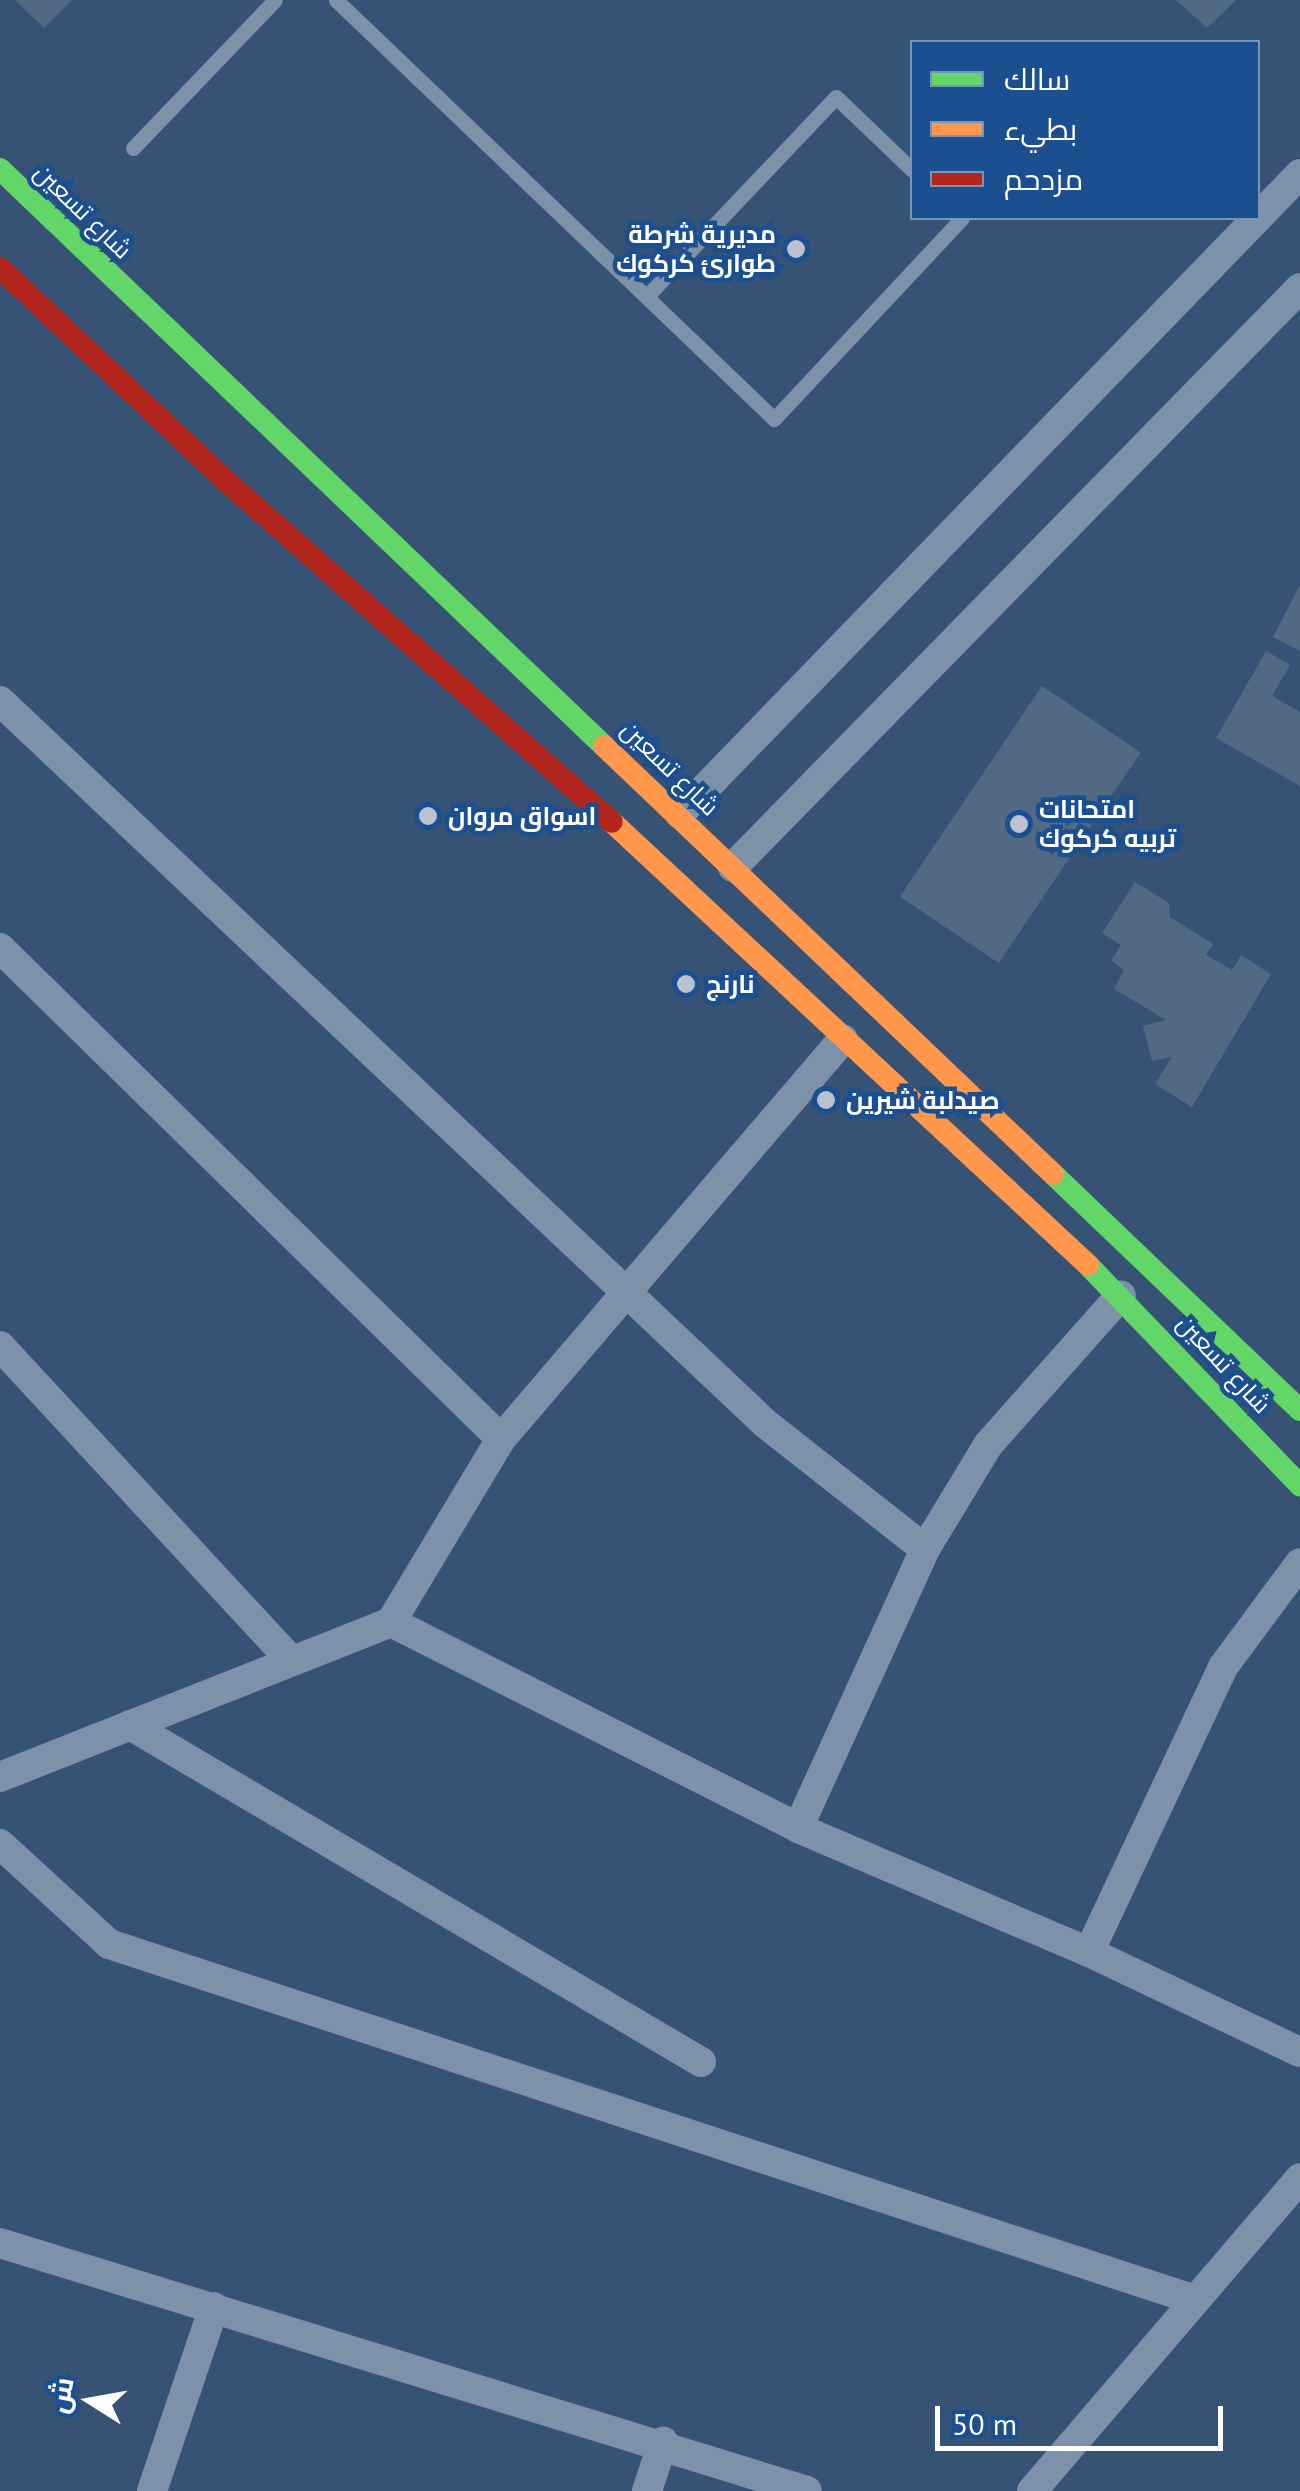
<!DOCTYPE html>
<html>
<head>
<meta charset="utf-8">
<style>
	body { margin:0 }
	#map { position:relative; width:1300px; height:2491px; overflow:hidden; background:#365274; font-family:"PT Sans",Cairo,sans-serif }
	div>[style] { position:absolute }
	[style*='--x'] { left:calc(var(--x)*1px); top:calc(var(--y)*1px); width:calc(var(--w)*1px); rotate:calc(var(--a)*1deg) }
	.building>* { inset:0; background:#526984; transform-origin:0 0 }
	.lane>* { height:15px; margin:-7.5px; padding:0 7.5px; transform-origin:7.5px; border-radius:7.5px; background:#7d92a8 }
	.street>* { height:30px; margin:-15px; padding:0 15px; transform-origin:15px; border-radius:15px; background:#7d92a8 }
	.fast>* { height:22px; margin:-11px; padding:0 11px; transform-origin:11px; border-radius:11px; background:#63d668 }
	.slow>* { height:22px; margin:-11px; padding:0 11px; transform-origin:11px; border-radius:11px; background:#ff974d }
	.jam>* { height:22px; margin:-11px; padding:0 11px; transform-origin:11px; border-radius:11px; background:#b3261e }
	.dots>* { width:28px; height:28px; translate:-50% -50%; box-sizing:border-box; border:5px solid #1b4f8f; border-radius:50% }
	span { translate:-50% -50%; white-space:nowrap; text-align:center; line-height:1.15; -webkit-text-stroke:9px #1b4f8f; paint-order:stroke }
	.street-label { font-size:25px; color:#fff }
	.poi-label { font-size:25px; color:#fff; font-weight:700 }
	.right { translate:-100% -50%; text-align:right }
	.left { translate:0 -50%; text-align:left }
	.legend { position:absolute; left:910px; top:40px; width:350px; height:180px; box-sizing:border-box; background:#1b4f8f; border:2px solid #7695bc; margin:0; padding:12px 18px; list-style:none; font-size:30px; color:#fff }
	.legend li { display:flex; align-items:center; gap:20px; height:50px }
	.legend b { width:50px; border:2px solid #7695bc }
	.north { position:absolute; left:40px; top:2351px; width:100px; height:100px; -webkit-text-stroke:8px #1b4f8f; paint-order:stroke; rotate:281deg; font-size:28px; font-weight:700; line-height:40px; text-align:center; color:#fff }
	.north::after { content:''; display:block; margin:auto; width:35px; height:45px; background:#fff; clip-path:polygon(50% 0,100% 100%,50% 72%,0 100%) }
	.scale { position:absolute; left:935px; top:2406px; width:288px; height:45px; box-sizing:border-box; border:5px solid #fff; border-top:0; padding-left:12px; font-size:30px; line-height:35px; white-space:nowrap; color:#fff; -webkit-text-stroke:8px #1b4f8f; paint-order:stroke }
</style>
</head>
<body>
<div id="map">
	<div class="building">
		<div style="clip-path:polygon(15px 0,72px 0,44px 28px)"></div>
		<div style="clip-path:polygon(1176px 0,1236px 0,1207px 28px)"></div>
		<div style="clip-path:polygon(1300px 585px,1300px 651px,1273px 637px)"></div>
		<div style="clip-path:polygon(1266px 651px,1290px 665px,1272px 696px,1300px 712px,1300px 786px,1216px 738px)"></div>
		<div style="left:1042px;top:686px;width:119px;height:254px;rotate:34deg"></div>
		<div style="clip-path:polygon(1135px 882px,1169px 903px,1170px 917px,1213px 944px,1206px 955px,1232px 970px,1241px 955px,1271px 974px,1192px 1107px,1155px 1084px,1172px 1057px,1152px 1061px,1143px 1026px,1166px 1020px,1114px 989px,1124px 970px,1111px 961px,1121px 945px,1102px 933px)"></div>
	</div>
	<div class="lane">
		<div style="--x:336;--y:0;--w:606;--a:43.73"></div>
		<div style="--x:774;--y:419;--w:275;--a:-46.9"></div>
		<div style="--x:133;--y:148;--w:205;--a:-46.2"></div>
		<div style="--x:647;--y:296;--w:274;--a:-46.5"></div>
		<div style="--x:836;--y:97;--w:105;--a:43.8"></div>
	</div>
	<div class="street">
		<div style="--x:0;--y:701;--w:1053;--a:43.35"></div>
		<div style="--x:766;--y:1424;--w:202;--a:38.2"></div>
		<div style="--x:680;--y:814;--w:891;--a:-45.91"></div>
		<div style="--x:733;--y:867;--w:810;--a:-45.6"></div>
		<div style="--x:0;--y:948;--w:701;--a:44.42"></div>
		<div style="--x:0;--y:1346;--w:428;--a:47.2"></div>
		<div style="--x:391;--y:1622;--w:456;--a:26.8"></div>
		<div style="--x:798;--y:1828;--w:316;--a:23.1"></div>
		<div style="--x:1089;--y:1952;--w:233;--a:25.4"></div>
		<div style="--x:130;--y:1725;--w:663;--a:30.55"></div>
		<div style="--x:0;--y:1777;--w:421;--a:-21.6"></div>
		<div style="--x:391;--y:1622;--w:214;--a:-59"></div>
		<div style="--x:501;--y:1439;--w:526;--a:-49.47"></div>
		<div style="--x:798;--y:1828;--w:307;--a:-65.5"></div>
		<div style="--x:925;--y:1549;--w:122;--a:-58.8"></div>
		<div style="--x:988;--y:1445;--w:200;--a:-48.4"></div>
		<div style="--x:0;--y:1844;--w:148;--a:42.5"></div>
		<div style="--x:109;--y:1944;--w:1143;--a:18.15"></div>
		<div style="--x:1089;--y:1952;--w:315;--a:-64.8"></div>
		<div style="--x:1223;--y:1667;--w:129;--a:-53.5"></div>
		<div style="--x:0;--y:2243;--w:844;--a:17.08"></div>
		<div style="--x:152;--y:2491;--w:194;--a:-71.4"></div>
		<div style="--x:647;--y:2491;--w:52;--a:-71.9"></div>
		<div style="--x:1032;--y:2491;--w:412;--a:-49.4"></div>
	</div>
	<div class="fast">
		<div style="--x:0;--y:169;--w:835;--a:43.69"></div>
		<div style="--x:1053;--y:1174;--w:342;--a:43.7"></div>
		<div style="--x:1088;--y:1265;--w:306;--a:46.1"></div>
	</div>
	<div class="slow">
		<div style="--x:604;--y:746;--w:620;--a:43.63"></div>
		<div style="--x:612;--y:822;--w:650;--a:42.94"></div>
	</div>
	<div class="jam">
		<div style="--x:0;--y:268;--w:309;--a:43.3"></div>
		<div style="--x:225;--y:480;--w:516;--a:41.47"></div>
	</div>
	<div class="dots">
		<div style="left:796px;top:249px;background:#b9c2ce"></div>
		<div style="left:428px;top:816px;background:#b9c2ce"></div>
		<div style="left:1019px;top:824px;background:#b9c2ce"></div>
		<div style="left:686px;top:984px;background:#b9c2ce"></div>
		<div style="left:826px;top:1100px;background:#b9c2ce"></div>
	</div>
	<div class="street-label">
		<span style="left:83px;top:211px;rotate:44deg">شارع تسعين</span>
		<span style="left:670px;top:768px;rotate:44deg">شارع تسعين</span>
		<span style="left:1224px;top:1364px;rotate:47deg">شارع تسعين</span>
	</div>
	<div class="poi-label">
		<span class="right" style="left:776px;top:249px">مديرية شرطة<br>طوارئ كركوك</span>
		<span class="left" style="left:1039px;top:824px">امتحانات<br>تربيه كركوك</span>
		<span class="left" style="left:448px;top:816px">اسواق مروان</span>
		<span class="left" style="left:706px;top:984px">نارنج</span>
		<span class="left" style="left:846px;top:1100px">صيدلبة شيرين</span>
	</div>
	<ul class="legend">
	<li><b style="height:12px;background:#63d668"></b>سالك</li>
	<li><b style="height:12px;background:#ff974d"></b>بطيء</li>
	<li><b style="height:12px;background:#b3261e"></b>مزدحم</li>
	</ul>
	<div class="north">ش</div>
	<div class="scale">50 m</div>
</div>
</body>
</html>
